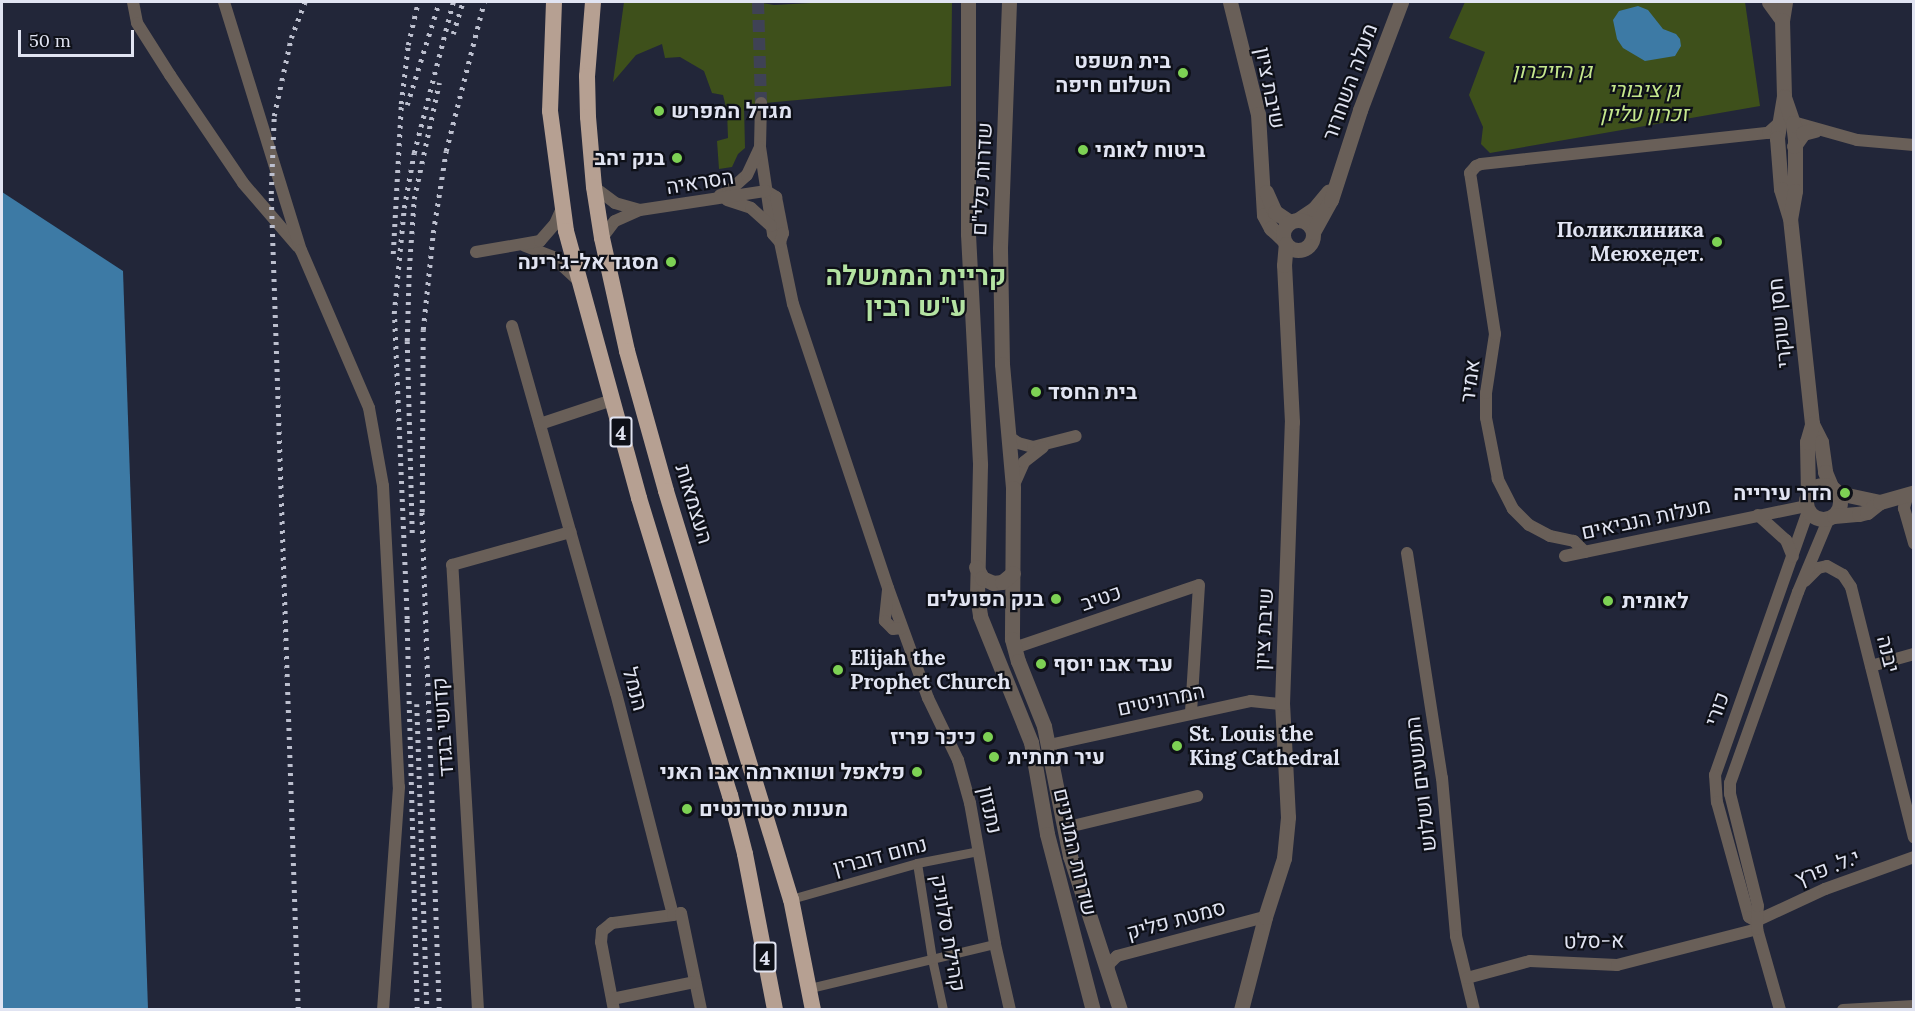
<!DOCTYPE html>
<html>
<head>
<meta charset="utf-8">
<style>
	body { margin:0 }
	#map { position:relative; width:1915px; height:1011px; overflow:hidden; background:#222639; font-family:Lora,Heebo,serif }
	div>[style] { position:absolute }
	[style*='--x'] { left:calc(var(--x)*1px); top:calc(var(--y)*1px); width:calc(var(--w)*1px); rotate:calc(var(--a)*1deg) }
	.green>* { inset:0; background:#3e501b }
	.water>* { inset:0; background:#3d7aa5 }
	.minor-tunnel>* { height:12px; margin-top:-6px; transform-origin:0; background:repeating-linear-gradient(90deg,#3f4255 0 12px,transparent 0 18px) }
	.pedestrian>* { height:9px; margin:-4.5px; padding:0 4.5px; transform-origin:4.5px; border-radius:4.5px; background:#695f58 }
	.minor>* { height:12px; margin:-6px; padding:0 6px; transform-origin:6px; border-radius:6px; background:#695f58 }
	.tertiary>* { height:15px; margin:-7.5px; padding:0 7.5px; transform-origin:7.5px; border-radius:7.5px; background:#695f58 }
	.tertiary>.ring { margin:-7.5px; padding:0; box-sizing:content-box; background:none; border:15px solid #695f58; border-radius:50% }
	.trunk>* { height:16px; margin:-8px; padding:0 8px; transform-origin:8px; border-radius:8px; background:#b6a092 }
	.rail>* { height:4.5px; margin-top:-2.25px; transform-origin:0; background:repeating-linear-gradient(90deg,#bcbfce 0 3px,transparent 0 9px) }
	.dots>* { width:16px; height:16px; translate:-50% -50%; box-sizing:border-box; border:3px solid #0e1018; border-radius:50% }
	span { translate:-50% -50%; white-space:nowrap; text-align:center; line-height:1.15; -webkit-text-stroke:4.5px #0e1018; paint-order:stroke }
	.shield-label span { padding:2px 4px; background:#0e1018; border:2px solid; border-radius:4px; -webkit-text-stroke-width:0 }
	.shield-label { font-size:20px; color:#e1e4f2; font-weight:700 }
	.poi-label { font-size:21px; color:#e1e4f2; font-weight:700 }
	.right { translate:-100% -50%; text-align:right }
	.left { translate:0 -50%; text-align:left }
	.park-label { font-size:21px; color:#c5e78d; font-style:italic }
	.street-label { font-size:21px; color:#e1e4f2 }
	.district-label { font-size:27px; color:#b4e3a2; font-weight:700 }
	.frame { position:absolute; inset:0; border:3px solid #e1e4f2; pointer-events:none }
	.scale { position:absolute; left:18px; top:30px; width:116px; height:27px; box-sizing:border-box; border:3px solid #e1e4f2; border-top:0; padding-left:8px; font-size:18px; line-height:21px; white-space:nowrap; color:#e1e4f2; -webkit-text-stroke:4px #0e1018; paint-order:stroke }
</style>
</head>
<body>
<div id="map">
	<div class="green">
		<div style="clip-path:polygon(624px 2px,756px 2px,774px 5px,829px 2px,952px 2px,951px 86px,744px 105px,745px 148px,738px 154px,732px 167px,719px 169px,717px 141px,728px 138px,727px 111px,723px 95px,712px 93px,704px 71px,680px 57px,665px 58px,662px 44px,636px 55px,613px 82px)"></div>
		<div style="clip-path:polygon(1465px 2px,1745px 2px,1760px 106px,1490px 153px,1481px 144px,1483px 127px,1469px 95px,1485px 52px,1449px 38px)"></div>
	</div>
	<div class="water">
		<div style="clip-path:polygon(1638px 6px,1648px 10px,1663px 29px,1676px 34px,1680px 39px,1681px 46px,1675px 56px,1645px 61px,1623px 48px,1617px 39px,1613px 20px,1619px 11px)"></div>
		<div style="clip-path:polygon(2px 192px,123px 271px,148px 1009px,2px 1009px)"></div>
	</div>
	<div class="minor-tunnel">
		<div style="--x:758;--y:2;--w:101;--a:88.3"></div>
	</div>
	<div class="pedestrian">
		<div style="--x:917;--y:863;--w:97;--a:81.1"></div>
		<div style="--x:932;--y:959;--w:52;--a:77.8"></div>
		<div style="--x:791;--y:899;--w:131;--a:-15.9"></div>
		<div style="--x:917;--y:863;--w:62;--a:-11.1"></div>
		<div style="--x:810;--y:988;--w:190;--a:-13.4"></div>
	</div>
	<div class="minor">
		<div style="--x:133;--y:2;--w:21;--a:79"></div>
		<div style="--x:137;--y:23;--w:62;--a:57.6"></div>
		<div style="--x:170;--y:75;--w:130;--a:55.9"></div>
		<div style="--x:243;--y:183;--w:84;--a:49.3"></div>
		<div style="--x:224;--y:2;--w:260;--a:72.8"></div>
		<div style="--x:301;--y:250;--w:172;--a:66.7"></div>
		<div style="--x:369;--y:408;--w:79;--a:79.8"></div>
		<div style="--x:383;--y:486;--w:301;--a:87"></div>
		<div style="--x:399;--y:787;--w:224;--a:94.1"></div>
		<div style="--x:761;--y:103;--w:44;--a:91.3"></div>
		<div style="--x:760;--y:147;--w:88;--a:81.5"></div>
		<div style="--x:773;--y:234;--w:11;--a:49"></div>
		<div style="--x:780;--y:242;--w:63;--a:78.2"></div>
		<div style="--x:793;--y:304;--w:299;--a:71.5"></div>
		<div style="--x:888;--y:588;--w:117;--a:70"></div>
		<div style="--x:928;--y:698;--w:69;--a:64.2"></div>
		<div style="--x:958;--y:760;--w:45;--a:74.4"></div>
		<div style="--x:970;--y:803;--w:143;--a:79.9"></div>
		<div style="--x:995;--y:944;--w:68;--a:77.2"></div>
		<div style="--x:1786;--y:120;--w:74;--a:15.7"></div>
		<div style="--x:1857;--y:140;--w:57;--a:5"></div>
		<div style="--x:594;--y:187;--w:26;--a:37"></div>
		<div style="--x:615;--y:203;--w:25;--a:16"></div>
		<div style="--x:766;--y:191;--w:12;--a:31"></div>
		<div style="--x:776;--y:197;--w:37;--a:79"></div>
		<div style="--x:783;--y:233;--w:9;--a:108"></div>
		<div style="--x:720;--y:195;--w:9;--a:-21"></div>
		<div style="--x:728;--y:192;--w:25;--a:-42"></div>
		<div style="--x:747;--y:175;--w:29;--a:-65"></div>
		<div style="--x:727;--y:200;--w:25;--a:18"></div>
		<div style="--x:751;--y:208;--w:27;--a:42"></div>
		<div style="--x:602;--y:238;--w:21;--a:-53"></div>
		<div style="--x:615;--y:221;--w:27;--a:-24"></div>
		<div style="--x:640;--y:210;--w:127;--a:-8.6"></div>
		<div style="--x:525;--y:246;--w:30;--a:21"></div>
		<div style="--x:553;--y:257;--w:34;--a:43"></div>
		<div style="--x:476;--y:252;--w:65;--a:-9.8"></div>
		<div style="--x:540;--y:241;--w:23;--a:-49"></div>
		<div style="--x:555;--y:224;--w:17;--a:-66"></div>
		<div style="--x:512;--y:326;--w:381;--a:74.2"></div>
		<div style="--x:616;--y:693;--w:229;--a:75.6"></div>
		<div style="--x:673;--y:915;--w:62;--a:172.5"></div>
		<div style="--x:612;--y:923;--w:13;--a:141"></div>
		<div style="--x:602;--y:931;--w:11;--a:95"></div>
		<div style="--x:601;--y:942;--w:69;--a:79.2"></div>
		<div style="--x:540;--y:424;--w:76;--a:-18.4"></div>
		<div style="--x:1008;--y:436;--w:12;--a:35"></div>
		<div style="--x:1018;--y:443;--w:16;--a:15"></div>
		<div style="--x:1033;--y:447;--w:44;--a:-14.3"></div>
		<div style="--x:1013;--y:487;--w:27;--a:-66"></div>
		<div style="--x:1024;--y:462;--w:24;--a:-38"></div>
		<div style="--x:1908;--y:494;--w:15;--a:106"></div>
		<div style="--x:1904;--y:508;--w:37;--a:74"></div>
		<div style="--x:1808;--y:511;--w:280;--a:109.4"></div>
		<div style="--x:1715;--y:775;--w:27;--a:86"></div>
		<div style="--x:1717;--y:802;--w:119;--a:74.5"></div>
		<div style="--x:1749;--y:917;--w:8;--a:30"></div>
		<div style="--x:1756;--y:921;--w:76;--a:-24.9"></div>
		<div style="--x:1825;--y:889;--w:95;--a:-19.8"></div>
		<div style="--x:1758;--y:515;--w:38;--a:42"></div>
		<div style="--x:1786;--y:540;--w:18;--a:68"></div>
		<div style="--x:1585;--y:552;--w:16;--a:-135"></div>
		<div style="--x:1574;--y:541;--w:25;--a:-168"></div>
		<div style="--x:1550;--y:536;--w:24;--a:-152"></div>
		<div style="--x:1529;--y:525;--w:23;--a:-135"></div>
		<div style="--x:1513;--y:509;--w:34;--a:-117"></div>
		<div style="--x:1498;--y:479;--w:62;--a:-101.1"></div>
		<div style="--x:1486;--y:418;--w:25;--a:-90"></div>
		<div style="--x:1486;--y:393;--w:60;--a:-81.3"></div>
		<div style="--x:1495;--y:334;--w:163;--a:-98.8"></div>
		<div style="--x:1470;--y:173;--w:9;--a:-49"></div>
		<div style="--x:1476;--y:166;--w:5;--a:-22"></div>
		<div style="--x:1481;--y:164;--w:289;--a:-6.2"></div>
		<div style="--x:1768;--y:133;--w:13;--a:-42"></div>
		<div style="--x:1407;--y:553;--w:228;--a:81.2"></div>
		<div style="--x:1442;--y:778;--w:159;--a:84.9"></div>
		<div style="--x:1456;--y:936;--w:76;--a:76.3"></div>
		<div style="--x:1565;--y:556;--w:246;--a:-11.7"></div>
		<div style="--x:1805;--y:581;--w:18;--a:-45"></div>
		<div style="--x:1818;--y:568;--w:9;--a:-13"></div>
		<div style="--x:1827;--y:566;--w:18;--a:29"></div>
		<div style="--x:1843;--y:575;--w:14;--a:56"></div>
		<div style="--x:1851;--y:587;--w:258;--a:75.9"></div>
		<div style="--x:888;--y:590;--w:31;--a:96"></div>
		<div style="--x:885;--y:621;--w:11;--a:45"></div>
		<div style="--x:893;--y:629;--w:9;--a:-6"></div>
		<div style="--x:1014;--y:648;--w:195;--a:-18.8"></div>
		<div style="--x:1199;--y:585;--w:127;--a:93.6"></div>
		<div style="--x:1871;--y:666;--w:45;--a:-15.6"></div>
		<div style="--x:1049;--y:745;--w:207;--a:-12.3"></div>
		<div style="--x:1251;--y:701;--w:31;--a:6"></div>
		<div style="--x:1064;--y:828;--w:137;--a:-13.5"></div>
		<div style="--x:673;--y:915;--w:8;--a:-14"></div>
		<div style="--x:681;--y:913;--w:99;--a:78.3"></div>
		<div style="--x:1108;--y:972;--w:8;--a:-83"></div>
		<div style="--x:1109;--y:964;--w:11;--a:-45"></div>
		<div style="--x:1117;--y:956;--w:153;--a:-14.8"></div>
		<div style="--x:1467;--y:978;--w:65;--a:-15.1"></div>
		<div style="--x:1530;--y:961;--w:87;--a:2.6"></div>
		<div style="--x:1617;--y:965;--w:145;--a:-14.4"></div>
		<div style="--x:612;--y:999;--w:85;--a:-11.6"></div>
		<div style="--x:478;--y:1010;--w:446;--a:-93.3"></div>
		<div style="--x:452;--y:565;--w:123;--a:-15.6"></div>
		<div style="--x:1780;--y:1010;--w:84;--a:-105.9"></div>
		<div style="--x:1757;--y:929;--w:23;--a:-88"></div>
		<div style="--x:1758;--y:906;--w:115;--a:-104"></div>
		<div style="--x:1730;--y:794;--w:11;--a:-90"></div>
		<div style="--x:1730;--y:783;--w:203;--a:-70.4"></div>
		<div style="--x:1798;--y:592;--w:80;--a:-67.3"></div>
		<div style="--x:1843;--y:1010;--w:71;--a:-3.2"></div>
	</div>
	<div class="tertiary">
		<div style="--x:968;--y:2;--w:232;--a:90"></div>
		<div style="--x:968;--y:234;--w:231;--a:87"></div>
		<div style="--x:980;--y:465;--w:131;--a:91.3"></div>
		<div style="--x:977;--y:596;--w:20;--a:81"></div>
		<div style="--x:980;--y:616;--w:136;--a:68"></div>
		<div style="--x:1031;--y:742;--w:93;--a:80.1"></div>
		<div style="--x:1047;--y:834;--w:182;--a:75.4"></div>
		<div style="--x:1009;--y:2;--w:247;--a:92.1"></div>
		<div style="--x:1000;--y:249;--w:115;--a:89"></div>
		<div style="--x:1002;--y:364;--w:124;--a:84.9"></div>
		<div style="--x:1013;--y:488;--w:151;--a:90.4"></div>
		<div style="--x:1012;--y:639;--w:23;--a:75"></div>
		<div style="--x:1018;--y:661;--w:70;--a:68.2"></div>
		<div style="--x:1044;--y:726;--w:133;--a:78.7"></div>
		<div style="--x:1070;--y:856;--w:162;--a:72"></div>
		<div style="--x:1230;--y:2;--w:115;--a:76"></div>
		<div style="--x:1258;--y:114;--w:101;--a:86.6"></div>
		<div style="--x:1264;--y:215;--w:15;--a:62"></div>
		<div style="--x:1271;--y:228;--w:16;--a:43"></div>
		<div style="--x:1769;--y:2;--w:22;--a:54"></div>
		<div style="--x:1785;--y:2;--w:18;--a:99"></div>
		<div style="--x:1782;--y:20;--w:76;--a:88.5"></div>
		<div style="--x:1784;--y:96;--w:43;--a:99.5"></div>
		<div style="--x:1777;--y:138;--w:51;--a:85.5"></div>
		<div style="--x:1781;--y:189;--w:30;--a:73"></div>
		<div style="--x:1790;--y:218;--w:207;--a:83.9"></div>
		<div style="--x:1812;--y:424;--w:20;--a:63"></div>
		<div style="--x:1821;--y:442;--w:30;--a:82"></div>
		<div style="--x:1825;--y:472;--w:15;--a:67"></div>
		<div style="--x:1784;--y:97;--w:28;--a:71"></div>
		<div style="--x:1793;--y:123;--w:16;--a:83"></div>
		<div style="--x:1795;--y:139;--w:52;--a:90"></div>
		<div style="--x:1795;--y:191;--w:27;--a:100"></div>
		<div style="--x:1794;--y:146;--w:16;--a:-55"></div>
		<div style="--x:1803;--y:133;--w:12;--a:-14"></div>
		<div style="--x:1266;--y:192;--w:22;--a:66"></div>
		<div style="--x:1275;--y:212;--w:18;--a:34"></div>
		<div style="--x:1299;--y:219;--w:18;--a:-34"></div>
		<div style="--x:1314;--y:209;--w:23;--a:-50"></div>
		<div class="ring" style="left:1283px;top:220px;width:15px;height:15px"></div>
		<div style="--x:1313;--y:232;--w:37;--a:-61"></div>
		<div style="--x:1331;--y:200;--w:95;--a:-72.1"></div>
		<div style="--x:1360;--y:110;--w:116;--a:-69.2"></div>
		<div class="ring" style="left:1806px;top:485px;width:19px;height:19px"></div>
		<div style="--x:1838;--y:493;--w:43;--a:12.1"></div>
		<div style="--x:1808;--y:494;--w:52;--a:-91.1"></div>
		<div style="--x:1807;--y:442;--w:19;--a:-74"></div>
		<div style="--x:1834;--y:516;--w:25;--a:-5"></div>
		<div style="--x:1859;--y:514;--w:8;--a:-14"></div>
		<div style="--x:1867;--y:512;--w:16;--a:-38"></div>
		<div style="--x:1880;--y:502;--w:35;--a:-16"></div>
		<div style="--x:976;--y:567;--w:13;--a:61"></div>
		<div style="--x:982;--y:578;--w:12;--a:24"></div>
		<div style="--x:993;--y:583;--w:9;--a:-6"></div>
		<div style="--x:1002;--y:582;--w:14;--a:-39"></div>
		<div style="--x:1241;--y:1010;--w:96;--a:-75.5"></div>
		<div style="--x:1265;--y:917;--w:62;--a:-72.1"></div>
		<div style="--x:1284;--y:858;--w:41;--a:-84.4"></div>
		<div style="--x:1288;--y:817;--w:113;--a:-93"></div>
		<div style="--x:1282;--y:704;--w:282;--a:-88"></div>
		<div style="--x:1292;--y:422;--w:157;--a:-92.9"></div>
		<div style="--x:1284;--y:265;--w:21;--a:-85"></div>
	</div>
	<div class="trunk">
		<div style="--x:554;--y:2;--w:109;--a:92.1"></div>
		<div style="--x:550;--y:111;--w:121;--a:82.4"></div>
		<div style="--x:566;--y:231;--w:277;--a:74.7"></div>
		<div style="--x:639;--y:498;--w:311;--a:73"></div>
		<div style="--x:730;--y:795;--w:61;--a:75.7"></div>
		<div style="--x:745;--y:854;--w:159;--a:79.1"></div>
		<div style="--x:593;--y:2;--w:74;--a:94.6"></div>
		<div style="--x:587;--y:76;--w:41;--a:88.6"></div>
		<div style="--x:588;--y:117;--w:70;--a:85.1"></div>
		<div style="--x:594;--y:187;--w:52;--a:81.1"></div>
		<div style="--x:602;--y:238;--w:116;--a:77.5"></div>
		<div style="--x:627;--y:351;--w:145;--a:74.4"></div>
		<div style="--x:666;--y:491;--w:427;--a:73"></div>
		<div style="--x:791;--y:899;--w:113;--a:78.8"></div>
	</div>
	<div class="rail">
		<div style="--x:453;--y:34;--w:34;--a:-73"></div>
		<div style="--x:407;--y:105;--w:108;--a:-72.7"></div>
		<div style="--x:393;--y:254;--w:150;--a:-86.9"></div>
		<div style="--x:401;--y:104;--w:59;--a:-83.2"></div>
		<div style="--x:408;--y:45;--w:44;--a:-76.9"></div>
		<div style="--x:412;--y:533;--w:192;--a:-91.5"></div>
		<div style="--x:407;--y:341;--w:71;--a:-88.4"></div>
		<div style="--x:409;--y:270;--w:71;--a:-86"></div>
		<div style="--x:414;--y:199;--w:119;--a:-77.8"></div>
		<div style="--x:417;--y:704;--w:306;--a:88.1"></div>
		<div style="--x:298;--y:1010;--w:816;--a:-91.9"></div>
		<div style="--x:271;--y:194;--w:78;--a:-87.8"></div>
		<div style="--x:274;--y:116;--w:80;--a:-77.7"></div>
		<div style="--x:291;--y:38;--w:39;--a:-69"></div>
		<div style="--x:417;--y:1010;--w:391;--a:-91.5"></div>
		<div style="--x:407;--y:619;--w:305;--a:-92.4"></div>
		<div style="--x:394;--y:314;--w:106;--a:-84.6"></div>
		<div style="--x:404;--y:208;--w:56;--a:-79.7"></div>
		<div style="--x:414;--y:153;--w:156;--a:-75.5"></div>
		<div style="--x:439;--y:1010;--w:498;--a:-92"></div>
		<div style="--x:422;--y:512;--w:182;--a:-89.7"></div>
		<div style="--x:423;--y:330;--w:98;--a:-84.1"></div>
		<div style="--x:433;--y:233;--w:83;--a:-81"></div>
		<div style="--x:446;--y:151;--w:154;--a:-75.7"></div>
	</div>
	<div class="dots">
		<div style="left:1183px;top:73px;background:#7dd154"></div>
		<div style="left:659px;top:111px;background:#7dd154"></div>
		<div style="left:1083px;top:150px;background:#7dd154"></div>
		<div style="left:677px;top:158px;background:#7dd154"></div>
		<div style="left:1717px;top:242px;background:#7dd154"></div>
		<div style="left:671px;top:262px;background:#7dd154"></div>
		<div style="left:1036px;top:392px;background:#7dd154"></div>
		<div style="left:1845px;top:493px;background:#7dd154"></div>
		<div style="left:1056px;top:599px;background:#7dd154"></div>
		<div style="left:1608px;top:601px;background:#7dd154"></div>
		<div style="left:1041px;top:664px;background:#7dd154"></div>
		<div style="left:838px;top:670px;background:#7dd154"></div>
		<div style="left:988px;top:737px;background:#7dd154"></div>
		<div style="left:1177px;top:746px;background:#7dd154"></div>
		<div style="left:994px;top:757px;background:#7dd154"></div>
		<div style="left:917px;top:772px;background:#7dd154"></div>
		<div style="left:687px;top:809px;background:#7dd154"></div>
	</div>
	<div class="shield-label">
		<span style="left:621px;top:432px">4</span>
		<span style="left:765px;top:957px">4</span>
	</div>
	<div class="poi-label">
		<span class="right" style="left:1171px;top:73px">בית משפט<br>השלום חיפה</span>
		<span class="left" style="left:671px;top:111px">מגדל המפרש</span>
		<span class="left" style="left:1095px;top:150px">ביטוח לאומי</span>
		<span class="right" style="left:665px;top:158px">בנק יהב</span>
		<span class="right" style="left:1704px;top:242px">Поликлиника<br>Меюхедет.</span>
		<span class="right" style="left:659px;top:262px">מסגד אל-ג'רינה</span>
		<span class="left" style="left:1048px;top:392px">בית החסד</span>
		<span class="right" style="left:1832px;top:493px">הדר עירייה</span>
		<span class="right" style="left:1044px;top:599px">בנק הפועלים</span>
		<span class="left" style="left:1622px;top:601px">לאומית</span>
		<span class="left" style="left:850px;top:670px">Elijah the<br>Prophet Church</span>
		<span class="left" style="left:1053px;top:664px">עבד אבו יוסף</span>
		<span class="left" style="left:1189px;top:746px">St. Louis the<br>King Cathedral</span>
		<span class="right" style="left:976px;top:737px">כיכר פריז</span>
		<span class="left" style="left:1008px;top:757px">עיר תחתית</span>
		<span class="right" style="left:905px;top:772px">פלאפל ושווארמה אבו האני</span>
		<span class="left" style="left:699px;top:809px">מענות סטודנטים</span>
	</div>
	<div class="park-label">
		<span style="left:1552px;top:71px">גן הזיכרון</span>
		<span style="left:1644px;top:102px">גן ציבורי<br>זכרון עליון</span>
	</div>
	<div class="street-label">
		<span style="left:1350px;top:82px;rotate:-70deg">מעלה השחרור</span>
		<span style="left:1270px;top:88px;rotate:79deg">שיבת ציון</span>
		<span style="left:982px;top:179px;rotate:-87deg">שדרות פלי"ם</span>
		<span style="left:700px;top:182px;rotate:-9deg">הסראיה</span>
		<span style="left:1780px;top:323px;rotate:-96deg">חסן שוקרי</span>
		<span style="left:1470px;top:381px;rotate:-83deg">אמיר</span>
		<span style="left:694px;top:504px;rotate:73deg">העצמאות</span>
		<span style="left:1646px;top:519px;rotate:-12deg">מעלות הנביאים</span>
		<span style="left:1101px;top:598px;rotate:-19deg">כטיב</span>
		<span style="left:1264px;top:629px;rotate:-87deg">שיבת ציון</span>
		<span style="left:1888px;top:654px;rotate:76deg">יבנה</span>
		<span style="left:635px;top:689px;rotate:75deg">הנמל</span>
		<span style="left:1161px;top:700px;rotate:-12deg">המרוניטים</span>
		<span style="left:1717px;top:709px;rotate:-70deg">כורי</span>
		<span style="left:443px;top:727px;rotate:-94deg">קדושי בגדד</span>
		<span style="left:1421px;top:784px;rotate:-97deg">התשעים ושלוש</span>
		<span style="left:990px;top:810px;rotate:78deg">נתנזון</span>
		<span style="left:1075px;top:852px;rotate:77deg">שדרות המגינים</span>
		<span style="left:880px;top:856px;rotate:-15deg">נחום דוברין</span>
		<span style="left:1827px;top:868px;rotate:-21deg">י.ל. פרץ</span>
		<span style="left:1176px;top:920px;rotate:-15deg">סמטת פליק</span>
		<span style="left:948px;top:933px;rotate:80deg">קהילת סלוניק</span>
		<span style="left:1594px;top:941px;rotate:-1deg">א-סלט</span>
	</div>
	<div class="district-label">
		<span style="left:916px;top:291px">קריית הממשלה<br>ע"ש רבין</span>
	</div>
	<div class="frame"></div>
	<div class="scale">50 m</div>
</div>
</body>
</html>
